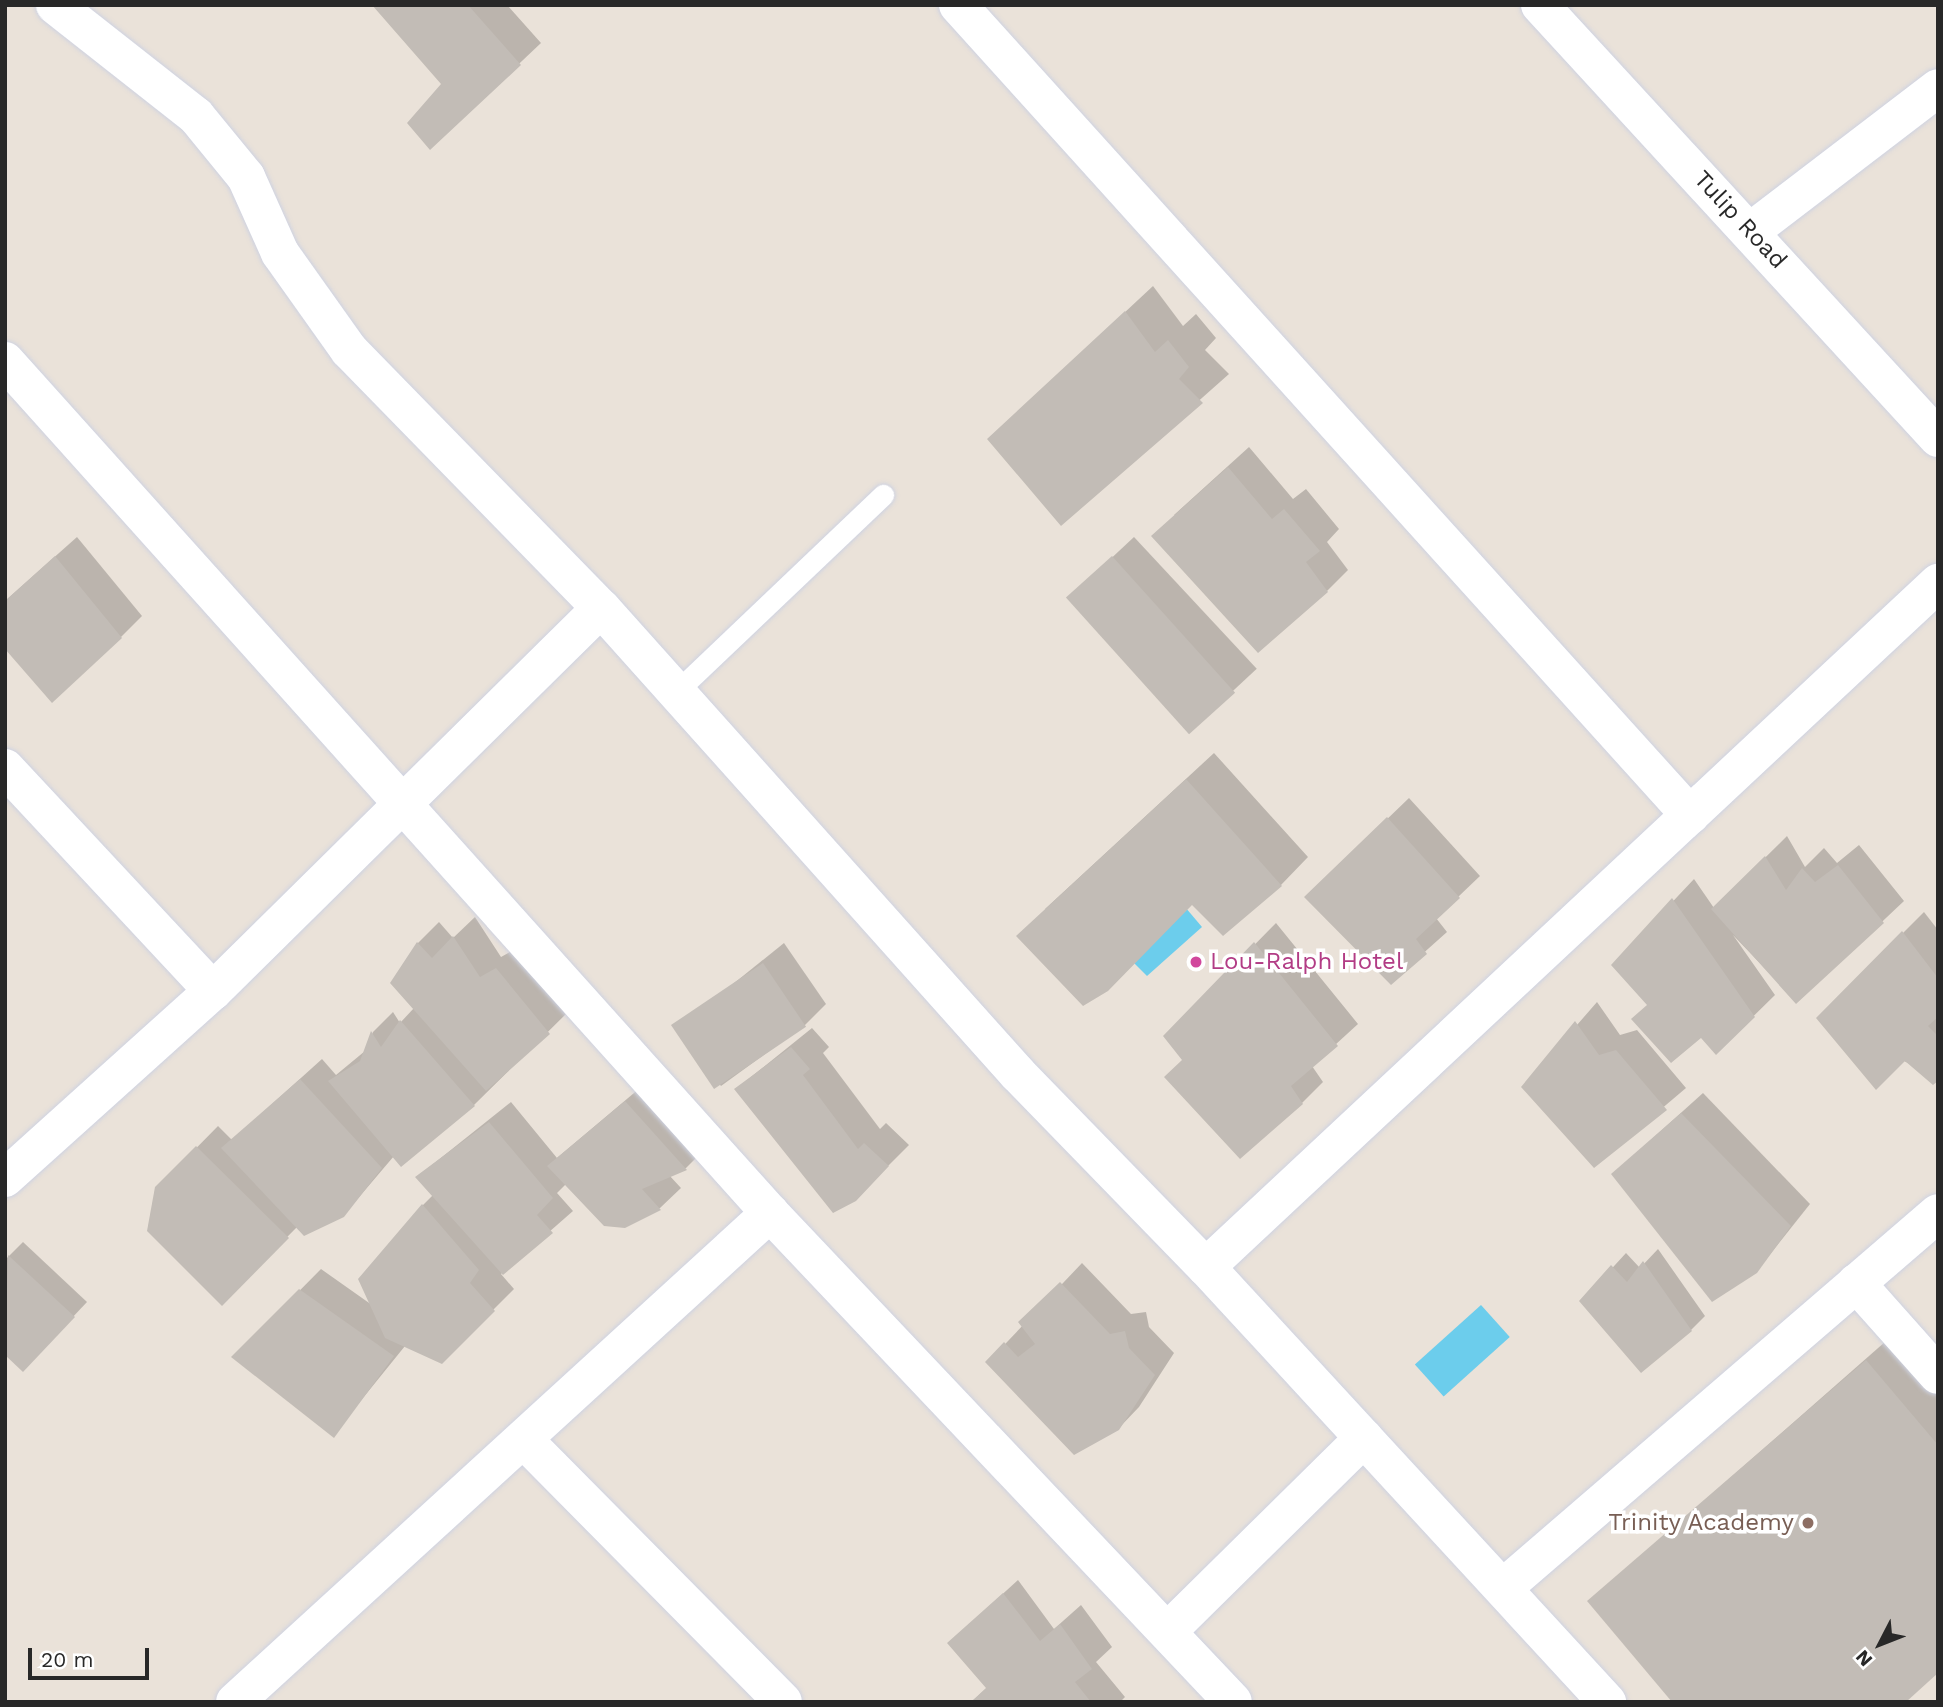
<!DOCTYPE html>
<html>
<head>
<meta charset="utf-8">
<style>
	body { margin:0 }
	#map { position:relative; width:1943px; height:1707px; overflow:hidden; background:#eae2d9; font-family:"Work Sans",sans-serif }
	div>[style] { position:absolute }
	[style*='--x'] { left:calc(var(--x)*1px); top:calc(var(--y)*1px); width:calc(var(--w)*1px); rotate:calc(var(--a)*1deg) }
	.water>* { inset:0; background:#6ccdec; transform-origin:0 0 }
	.shadow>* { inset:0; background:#0003; transform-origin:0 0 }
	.building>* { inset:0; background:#c2bcb6; transform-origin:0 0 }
	.roads { filter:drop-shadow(0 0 2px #ced2e1) drop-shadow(0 0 2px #ced2e1) }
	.lane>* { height:21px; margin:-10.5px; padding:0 10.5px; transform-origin:10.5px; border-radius:10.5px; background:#fff }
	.street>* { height:38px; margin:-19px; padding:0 19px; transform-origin:19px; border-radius:19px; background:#fff }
	.dots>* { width:19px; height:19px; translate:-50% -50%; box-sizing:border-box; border:4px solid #fff; border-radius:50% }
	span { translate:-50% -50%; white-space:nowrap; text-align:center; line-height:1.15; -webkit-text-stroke:7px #fff; paint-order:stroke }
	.street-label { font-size:24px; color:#282828 }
	.hotel-label { font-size:24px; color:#b23c85 }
	.left { translate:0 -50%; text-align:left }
	.education-label { font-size:24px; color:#785e54 }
	.right { translate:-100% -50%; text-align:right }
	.frame { position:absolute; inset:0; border:7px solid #282828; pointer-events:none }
	.north { position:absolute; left:1845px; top:1609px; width:70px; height:70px; -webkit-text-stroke:5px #fff; paint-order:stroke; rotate:228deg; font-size:19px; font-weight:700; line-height:28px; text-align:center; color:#282828 }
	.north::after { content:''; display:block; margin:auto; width:24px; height:32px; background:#282828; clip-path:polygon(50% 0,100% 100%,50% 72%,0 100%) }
	.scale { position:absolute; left:28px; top:1648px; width:121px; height:32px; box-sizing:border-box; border:4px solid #282828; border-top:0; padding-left:9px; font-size:21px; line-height:24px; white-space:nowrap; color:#282828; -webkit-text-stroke:5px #fff; paint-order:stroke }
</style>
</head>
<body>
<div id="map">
	<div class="water">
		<div style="clip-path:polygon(1174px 894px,1202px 927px,1147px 976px,1120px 949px)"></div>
		<div style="left:1481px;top:1305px;width:43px;height:89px;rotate:48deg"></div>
	</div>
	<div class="shadow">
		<div style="clip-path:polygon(375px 5px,507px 5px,541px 43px,430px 148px,444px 84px)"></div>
		<div style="clip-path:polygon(1153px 286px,1183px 326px,1196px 314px,1216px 338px,1205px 350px,1229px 374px,1061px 523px,989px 439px)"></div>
		<div style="clip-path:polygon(1249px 447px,1293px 499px,1306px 489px,1339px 529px,1327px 542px,1348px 570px,1327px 591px,1174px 515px)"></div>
		<div style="clip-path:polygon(77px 537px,142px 616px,121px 637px,5px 601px)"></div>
		<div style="left:1134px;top:537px;width:180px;height:90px;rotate:47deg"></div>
		<div style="clip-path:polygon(1214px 753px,1308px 857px,1281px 885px,1223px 934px,1192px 903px,1045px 909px)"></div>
		<div style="clip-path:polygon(1409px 798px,1480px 876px,1436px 918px,1447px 932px,1391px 982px,1327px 877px)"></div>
		<div style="clip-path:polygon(1787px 836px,1805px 867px,1824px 848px,1837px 863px,1859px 845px,1904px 901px,1797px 1002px,1733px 935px,1775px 995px,1716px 1053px,1701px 1036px,1649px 1004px,1613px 965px,1694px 879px,1714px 908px)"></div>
		<div style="clip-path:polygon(1924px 912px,1938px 930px,1938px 1078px,1818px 1018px)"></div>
		<div style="clip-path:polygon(475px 917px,501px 957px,517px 948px,569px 1011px,474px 1105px,394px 1156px,343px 1216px,298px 1226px,222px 1303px,157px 1188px,218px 1126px,232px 1140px,322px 1059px,336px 1075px,365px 1051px,373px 1032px,393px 1012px,400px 1023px,414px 1008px,392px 983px,418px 943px,439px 922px,453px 938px)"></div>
		<div style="clip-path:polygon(1276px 923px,1358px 1024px,1312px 1066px,1323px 1082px,1302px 1103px,1184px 1059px,1165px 1036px)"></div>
		<div style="clip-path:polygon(784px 943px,826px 1004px,805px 1025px,721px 1086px,676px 1030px)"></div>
		<div style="clip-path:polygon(1597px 1002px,1620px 1035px,1637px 1030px,1686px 1088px,1594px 1166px,1523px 1087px)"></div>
		<div style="clip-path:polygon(812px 1028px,829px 1047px,823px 1053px,880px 1129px,886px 1123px,909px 1145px,855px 1199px,736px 1089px)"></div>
		<div style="clip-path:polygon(647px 1082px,706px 1148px,686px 1168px,669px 1175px,681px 1188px,660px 1208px,624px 1226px,566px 1184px,557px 1193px,573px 1211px,501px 1274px,514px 1289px,441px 1362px,405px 1346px,333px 1435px,234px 1357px,321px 1269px,372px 1305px,423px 1205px,433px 1195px,417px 1177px,511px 1102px,557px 1158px)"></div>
		<div style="clip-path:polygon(1703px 1093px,1810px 1204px,1756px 1272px,1613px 1174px)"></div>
		<div style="clip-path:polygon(23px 1242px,87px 1302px,37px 1355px,5px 1352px,5px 1260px)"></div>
		<div style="clip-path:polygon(1658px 1249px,1705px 1316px,1691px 1330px,1582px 1301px,1626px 1253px,1640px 1268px)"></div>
		<div style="clip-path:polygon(1082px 1263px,1131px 1314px,1146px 1312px,1149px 1327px,1174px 1353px,1139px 1407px,1118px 1429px,988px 1362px)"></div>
		<div style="clip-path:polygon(1894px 1334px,1938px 1385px,1938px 1671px,1590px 1601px)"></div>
		<div style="clip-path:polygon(1018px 1580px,1054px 1629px,1081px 1605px,1112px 1647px,1096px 1662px,1125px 1697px,1120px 1702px,971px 1702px,988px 1687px,963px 1630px)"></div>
	</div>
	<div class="building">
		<div style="clip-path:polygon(372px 5px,468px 5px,521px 65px,430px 150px,407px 123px,441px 84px)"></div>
		<div style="clip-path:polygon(1125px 311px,1155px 352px,1168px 340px,1189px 367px,1179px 379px,1203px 403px,1061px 526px,987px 439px)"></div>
		<div style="clip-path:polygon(1228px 467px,1272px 519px,1284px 509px,1320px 551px,1306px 562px,1328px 592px,1258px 653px,1151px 536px)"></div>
		<div style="clip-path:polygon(55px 556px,122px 638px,52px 703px,5px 649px,5px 601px)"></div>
		<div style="left:1112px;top:556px;width:184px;height:62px;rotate:48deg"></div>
		<div style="clip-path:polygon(1186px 779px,1282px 886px,1223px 936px,1192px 905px,1108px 991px,1083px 1006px,1016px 936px)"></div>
		<div style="clip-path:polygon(1387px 817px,1460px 898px,1416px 939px,1427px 954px,1391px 985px,1304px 897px)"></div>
		<div style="clip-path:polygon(1765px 856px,1786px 890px,1802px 868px,1815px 882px,1838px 865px,1884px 923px,1796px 1004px,1711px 909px)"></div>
		<div style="clip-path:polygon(1672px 898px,1755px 1017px,1716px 1055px,1701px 1038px,1671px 1063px,1631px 1019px,1647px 1005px,1611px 965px)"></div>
		<div style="clip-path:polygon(1902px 931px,1938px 978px,1938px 1017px,1928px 1026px,1938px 1036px,1938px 1081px,1933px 1085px,1905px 1061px,1876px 1090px,1816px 1018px)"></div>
		<div style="clip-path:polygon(453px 936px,480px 977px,496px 968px,550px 1034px,486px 1091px,390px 983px,417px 942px,432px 958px)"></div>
		<div style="clip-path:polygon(1254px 942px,1338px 1046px,1291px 1086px,1303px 1104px,1240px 1159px,1164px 1077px,1182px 1060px,1163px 1036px)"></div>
		<div style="left:763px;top:963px;width:77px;height:111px;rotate:56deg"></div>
		<div style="clip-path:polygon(400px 1020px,475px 1106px,401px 1167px,328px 1081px,360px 1061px,371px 1031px,381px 1047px)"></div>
		<div style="clip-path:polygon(1575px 1021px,1599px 1055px,1616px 1050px,1667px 1110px,1594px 1168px,1521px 1087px)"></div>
		<div style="clip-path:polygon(791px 1047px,810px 1069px,803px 1075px,858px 1149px,864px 1143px,889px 1166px,856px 1201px,833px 1213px,734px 1089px)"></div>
		<div style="clip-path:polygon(300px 1079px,382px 1168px,344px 1217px,304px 1236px,221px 1148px)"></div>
		<div style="clip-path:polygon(625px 1101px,687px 1170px,642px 1189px,661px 1210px,625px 1228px,604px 1226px,547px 1166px)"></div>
		<div style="clip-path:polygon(1681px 1113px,1791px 1226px,1757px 1273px,1712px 1302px,1611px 1174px)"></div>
		<div style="clip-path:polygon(489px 1122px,553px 1198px,537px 1215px,553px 1233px,503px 1275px,415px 1177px)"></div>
		<div style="clip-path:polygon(196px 1146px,289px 1238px,222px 1306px,147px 1231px,155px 1187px)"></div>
		<div style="clip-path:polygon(422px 1204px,479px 1270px,470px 1283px,495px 1311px,442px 1364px,385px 1338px,358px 1279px)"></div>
		<div style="clip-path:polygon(8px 1255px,75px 1317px,23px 1372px,5px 1355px)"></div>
		<div style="clip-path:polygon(1643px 1261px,1692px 1331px,1641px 1373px,1579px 1301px,1611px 1265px,1627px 1282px)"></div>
		<div style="clip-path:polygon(1060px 1282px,1110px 1334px,1125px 1331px,1129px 1348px,1155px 1375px,1119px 1430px,1074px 1455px,985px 1362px,1004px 1342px,1018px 1357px,1035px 1344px,1018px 1322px)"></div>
		<div style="clip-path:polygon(299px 1289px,394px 1356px,334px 1438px,231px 1357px)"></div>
		<div style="clip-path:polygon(1866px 1360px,1938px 1445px,1938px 1673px,1906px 1702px,1672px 1702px,1587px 1601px)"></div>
		<div style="clip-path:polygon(1003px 1593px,1040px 1641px,1060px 1624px,1092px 1669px,1075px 1682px,1091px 1702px,971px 1702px,986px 1688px,947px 1643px)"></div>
	</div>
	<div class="roads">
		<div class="lane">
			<div style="--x:676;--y:692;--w:286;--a:-43.6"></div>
		</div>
		<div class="street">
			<div style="--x:55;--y:5;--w:179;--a:38.2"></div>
			<div style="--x:196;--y:116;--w:79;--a:50.7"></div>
			<div style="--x:246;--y:177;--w:83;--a:65.9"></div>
			<div style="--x:280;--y:253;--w:119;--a:54.6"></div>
			<div style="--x:349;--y:350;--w:361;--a:45.7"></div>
			<div style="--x:601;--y:608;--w:625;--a:48.18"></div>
			<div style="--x:1018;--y:1074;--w:269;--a:45.8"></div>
			<div style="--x:1206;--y:1267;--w:592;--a:47.33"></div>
			<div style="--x:958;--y:5;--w:1092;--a:47.9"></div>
			<div style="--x:1540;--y:5;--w:588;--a:47.41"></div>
			<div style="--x:1751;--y:231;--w:235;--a:-37.4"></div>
			<div style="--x:5;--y:361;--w:1145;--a:48.08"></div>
			<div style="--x:770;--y:1213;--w:673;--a:46.56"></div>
			<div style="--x:5;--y:768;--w:305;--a:47"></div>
			<div style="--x:5;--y:1178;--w:280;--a:-42"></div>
			<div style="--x:213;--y:991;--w:545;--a:-44.63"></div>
			<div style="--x:1206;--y:1267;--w:1002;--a:-43.06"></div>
			<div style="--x:1856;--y:1283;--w:123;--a:48.3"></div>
			<div style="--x:524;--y:1440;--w:368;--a:45.3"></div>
			<div style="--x:1503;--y:1588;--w:574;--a:-40.76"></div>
			<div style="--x:1168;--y:1631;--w:275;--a:-44.6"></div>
			<div style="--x:235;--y:1702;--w:725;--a:-42.43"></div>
		</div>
	</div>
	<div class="dots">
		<div style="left:1196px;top:962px;background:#d1479c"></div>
		<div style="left:1808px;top:1523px;background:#8d6e63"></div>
	</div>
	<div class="street-label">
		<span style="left:1740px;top:220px;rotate:47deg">Tulip Road</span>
	</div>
	<div class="hotel-label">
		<span class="left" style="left:1210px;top:962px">Lou-Ralph Hotel</span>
	</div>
	<div class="education-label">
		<span class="right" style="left:1794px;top:1523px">Trinity Academy</span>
	</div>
	<div class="frame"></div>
	<div class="north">N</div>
	<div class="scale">20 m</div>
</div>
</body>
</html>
